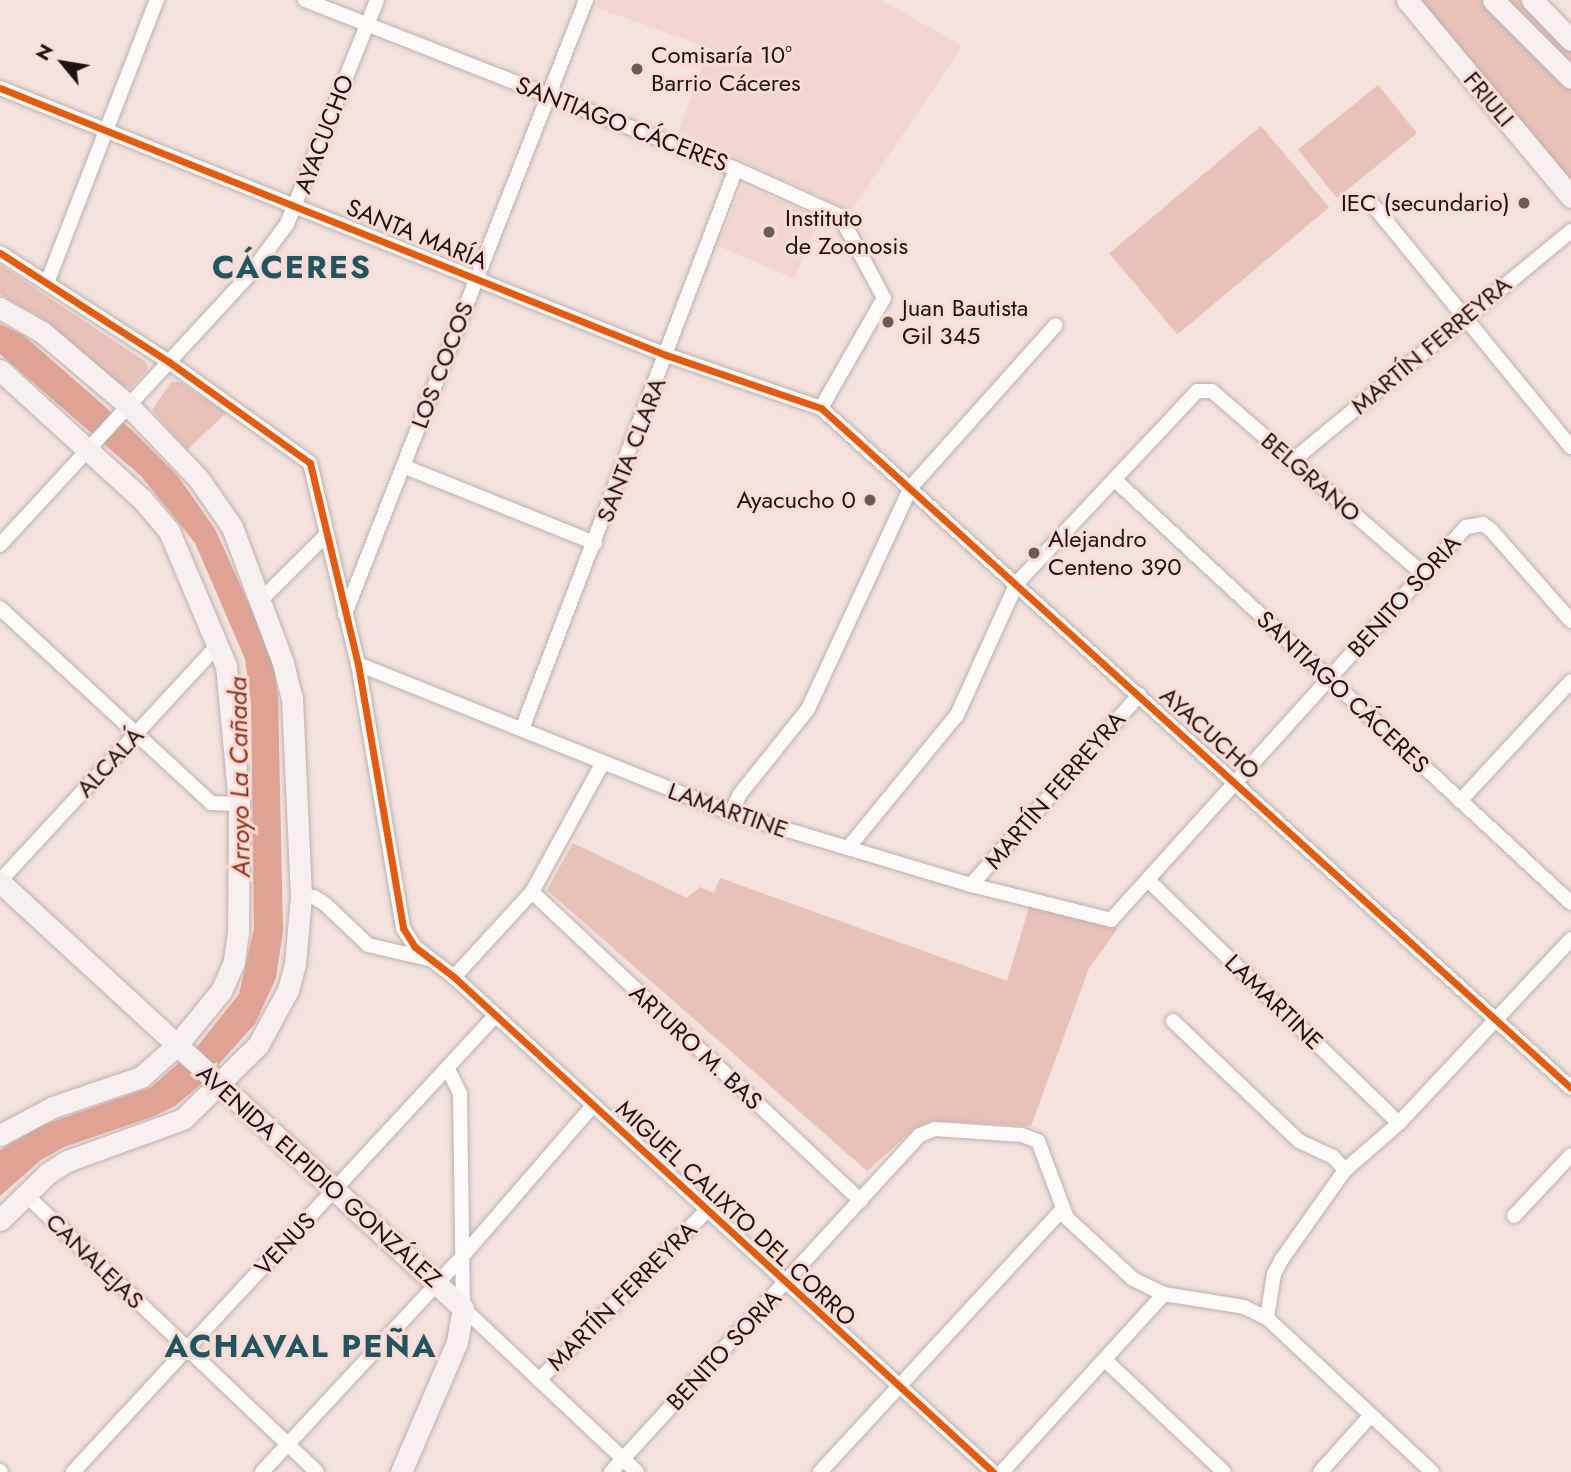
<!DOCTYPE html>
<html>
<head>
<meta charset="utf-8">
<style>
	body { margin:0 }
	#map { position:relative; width:1571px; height:1472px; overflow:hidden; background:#f3e2dd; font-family:Jost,sans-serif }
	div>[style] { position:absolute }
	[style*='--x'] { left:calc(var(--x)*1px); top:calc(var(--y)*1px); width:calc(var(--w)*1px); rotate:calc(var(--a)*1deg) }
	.built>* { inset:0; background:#f3d6cf; transform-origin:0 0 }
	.green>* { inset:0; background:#e8c1b8; transform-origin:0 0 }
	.water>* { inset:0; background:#e0a292 }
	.roads { filter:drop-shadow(0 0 2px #bdb0ad) drop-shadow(0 0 2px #bdb0ad) }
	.minor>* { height:14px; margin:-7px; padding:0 7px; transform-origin:7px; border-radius:7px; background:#fdfbfa }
	.secondary>* { height:21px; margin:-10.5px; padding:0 10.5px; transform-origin:10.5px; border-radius:10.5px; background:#f6f1f0 }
	.cycleway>* { height:7px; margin:-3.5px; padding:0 3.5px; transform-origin:3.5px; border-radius:3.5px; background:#e8590c }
	.dots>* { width:19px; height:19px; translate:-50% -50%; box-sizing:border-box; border:4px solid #fbdcd5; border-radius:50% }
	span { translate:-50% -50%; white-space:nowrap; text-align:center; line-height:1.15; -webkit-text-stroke:6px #fbdcd5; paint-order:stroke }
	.poi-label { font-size:24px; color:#1e1311 }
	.left { translate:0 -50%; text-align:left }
	.right { translate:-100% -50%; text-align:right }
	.street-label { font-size:24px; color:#1e1311 }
	.water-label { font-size:26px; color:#8f2e18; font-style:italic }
	.district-label { font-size:32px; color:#1e5661; font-weight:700; letter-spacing:2px }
	.north { position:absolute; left:28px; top:28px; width:70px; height:70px; -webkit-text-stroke:5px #fbdcd5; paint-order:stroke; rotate:300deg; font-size:19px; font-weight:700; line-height:28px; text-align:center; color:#1e1311 }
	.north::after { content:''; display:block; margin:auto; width:24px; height:32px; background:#1e1311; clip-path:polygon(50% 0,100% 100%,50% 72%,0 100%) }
</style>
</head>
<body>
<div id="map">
	<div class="built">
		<div style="clip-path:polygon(598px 0,881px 0,962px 46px,851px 211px,679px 131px,709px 48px,595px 7px)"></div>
		<div style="left:743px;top:185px;width:84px;height:66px;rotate:23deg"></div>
	</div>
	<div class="green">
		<div style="clip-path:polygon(1407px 0,1493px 0,1571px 78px,1571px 197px)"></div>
		<div style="clip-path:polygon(1503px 0,1520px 0,1571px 52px,1571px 69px)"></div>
		<div style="left:1378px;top:85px;width:62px;height:103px;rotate:51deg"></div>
		<div style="left:1261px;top:126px;width:106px;height:198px;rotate:50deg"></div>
		<div style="clip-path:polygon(0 265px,146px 362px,148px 369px,131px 388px,120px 386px,48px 322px,0 294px)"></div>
		<div style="clip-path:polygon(171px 382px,180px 382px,226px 413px,187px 450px,152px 410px)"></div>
		<div style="clip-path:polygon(573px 843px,687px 898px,700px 887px,714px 893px,720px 878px,1007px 981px,1030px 904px,1118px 928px,1089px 968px,1031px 1126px,931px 1121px,914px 1129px,867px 1171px,547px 890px)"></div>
	</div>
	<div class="water">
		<div style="clip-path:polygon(0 324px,23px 335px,134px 432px,177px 475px,215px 529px,272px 655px,278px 696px,283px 931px,276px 978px,255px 1024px,199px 1086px,175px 1106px,152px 1117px,64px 1147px,41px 1160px,0 1196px,0 1150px,43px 1125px,151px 1087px,196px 1048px,239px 994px,254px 928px,251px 703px,245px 659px,195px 543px,141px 476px,0 354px)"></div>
	</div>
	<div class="roads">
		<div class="minor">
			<div style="--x:305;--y:0;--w:463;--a:21.4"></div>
			<div style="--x:736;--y:169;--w:114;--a:24.3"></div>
			<div style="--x:840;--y:216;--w:93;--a:61.8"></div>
			<div style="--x:884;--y:298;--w:127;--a:119.8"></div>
			<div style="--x:0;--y:88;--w:718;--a:21.85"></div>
			<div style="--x:666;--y:355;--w:164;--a:18.9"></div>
			<div style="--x:821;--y:408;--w:1012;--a:42.2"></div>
			<div style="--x:1372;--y:204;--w:314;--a:50.7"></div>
			<div style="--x:0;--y:253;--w:201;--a:32.8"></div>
			<div style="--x:169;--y:362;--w:173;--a:35.6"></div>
			<div style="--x:310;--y:463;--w:207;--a:76.6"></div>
			<div style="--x:358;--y:664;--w:268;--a:80.3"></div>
			<div style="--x:403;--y:928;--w:22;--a:58"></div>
			<div style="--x:415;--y:947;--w:49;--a:37.6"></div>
			<div style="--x:454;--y:977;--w:732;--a:42.56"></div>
			<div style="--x:47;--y:283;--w:304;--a:-68.8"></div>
			<div style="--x:1292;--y:461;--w:362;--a:-39.5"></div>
			<div style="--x:403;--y:466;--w:207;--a:21.9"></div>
			<div style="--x:1115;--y:480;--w:622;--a:42.85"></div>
			<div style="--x:0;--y:545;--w:369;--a:-47.3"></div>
			<div style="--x:250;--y:274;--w:62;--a:-53.5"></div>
			<div style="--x:287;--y:224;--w:241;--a:-68.1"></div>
			<div style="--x:260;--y:601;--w:95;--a:-45"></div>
			<div style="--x:0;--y:608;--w:287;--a:42.7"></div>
			<div style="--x:211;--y:803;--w:28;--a:2"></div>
			<div style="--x:345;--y:614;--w:660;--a:-68.57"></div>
			<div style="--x:358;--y:664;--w:402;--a:21.8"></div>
			<div style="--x:731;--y:813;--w:251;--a:16.7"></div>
			<div style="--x:971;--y:885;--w:144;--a:14"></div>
			<div style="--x:1111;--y:920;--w:530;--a:-47.91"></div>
			<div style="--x:1466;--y:527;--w:17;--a:-10"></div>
			<div style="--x:1483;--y:524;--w:10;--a:37"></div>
			<div style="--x:1491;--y:530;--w:121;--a:48.7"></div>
			<div style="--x:522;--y:729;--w:599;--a:-69.09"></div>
			<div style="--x:1460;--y:801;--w:163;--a:-47.2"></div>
			<div style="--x:731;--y:813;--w:21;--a:-65"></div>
			<div style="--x:740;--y:794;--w:109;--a:-51.3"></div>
			<div style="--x:808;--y:709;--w:245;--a:-65.1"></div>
			<div style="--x:911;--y:487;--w:217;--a:-48.2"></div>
			<div style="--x:848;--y:848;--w:172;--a:-50.7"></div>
			<div style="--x:957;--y:715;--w:145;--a:-65.6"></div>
			<div style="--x:1017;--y:583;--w:263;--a:-46.8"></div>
			<div style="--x:1197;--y:391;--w:15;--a:0"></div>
			<div style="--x:1212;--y:391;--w:279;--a:40.9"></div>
			<div style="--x:0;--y:881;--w:324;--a:-47.3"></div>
			<div style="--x:1149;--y:881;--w:348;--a:44.1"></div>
			<div style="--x:971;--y:885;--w:254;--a:-48.5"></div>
			<div style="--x:532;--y:892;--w:451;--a:43.2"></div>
			<div style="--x:301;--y:897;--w:13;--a:0"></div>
			<div style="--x:314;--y:897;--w:13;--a:32"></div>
			<div style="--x:325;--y:904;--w:59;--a:43.6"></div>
			<div style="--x:368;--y:945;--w:62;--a:13.1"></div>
			<div style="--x:454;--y:977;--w:115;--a:-47.5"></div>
			<div style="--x:532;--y:892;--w:146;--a:-61.3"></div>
			<div style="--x:1173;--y:1021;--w:174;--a:43.6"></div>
			<div style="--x:1299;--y:1141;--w:38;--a:25"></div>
			<div style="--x:1333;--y:1157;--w:18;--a:47"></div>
			<div style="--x:448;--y:1069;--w:28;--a:64"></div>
			<div style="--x:460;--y:1094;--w:214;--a:89.2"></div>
			<div style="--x:463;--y:1308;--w:239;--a:43.3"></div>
			<div style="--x:25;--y:1194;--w:403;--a:43.6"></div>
			<div style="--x:1514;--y:1216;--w:83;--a:-46.9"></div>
			<div style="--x:1267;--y:1318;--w:45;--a:-81"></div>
			<div style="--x:1274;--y:1274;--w:17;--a:-62"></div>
			<div style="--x:1282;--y:1259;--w:109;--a:-54.7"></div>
			<div style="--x:1345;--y:1170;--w:72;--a:-41"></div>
			<div style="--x:1399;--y:1123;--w:252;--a:-46.9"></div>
			<div style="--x:1105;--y:1360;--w:163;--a:43.3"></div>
			<div style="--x:539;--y:1380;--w:236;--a:-45.3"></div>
			<div style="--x:0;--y:1471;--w:1;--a:45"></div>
			<div style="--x:73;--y:1472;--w:621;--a:-47.22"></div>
			<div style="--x:262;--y:1472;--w:292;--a:-47.1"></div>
			<div style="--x:461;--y:1258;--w:200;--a:-49.1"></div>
			<div style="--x:611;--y:1472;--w:457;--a:-47.5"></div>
			<div style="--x:920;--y:1135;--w:16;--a:-22"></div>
			<div style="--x:935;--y:1129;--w:87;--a:3.9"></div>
			<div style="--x:1022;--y:1135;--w:17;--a:21"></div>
			<div style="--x:1038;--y:1141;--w:82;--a:69.4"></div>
			<div style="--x:1067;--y:1218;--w:90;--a:42.7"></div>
			<div style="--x:1133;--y:1279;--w:34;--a:26"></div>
			<div style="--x:1164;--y:1294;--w:81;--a:9.2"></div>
			<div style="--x:1244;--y:1307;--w:25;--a:26"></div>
			<div style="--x:1267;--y:1318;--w:226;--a:43"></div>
			<div style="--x:820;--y:1472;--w:358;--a:-47.3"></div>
			<div style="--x:1002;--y:1472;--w:241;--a:-47.7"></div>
			<div style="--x:1320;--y:1472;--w:76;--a:-48.2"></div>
		</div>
		<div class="secondary">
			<div style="--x:1407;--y:0;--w:256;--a:50.2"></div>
			<div style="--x:1493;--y:0;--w:110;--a:45"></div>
			<div style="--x:1532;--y:0;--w:56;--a:45.7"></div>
			<div style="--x:0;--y:308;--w:48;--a:29.7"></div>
			<div style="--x:42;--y:332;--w:113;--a:40.3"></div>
			<div style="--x:128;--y:405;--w:101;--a:46.2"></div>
			<div style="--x:198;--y:478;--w:60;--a:55.2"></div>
			<div style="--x:232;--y:527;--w:145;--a:69.4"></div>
			<div style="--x:283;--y:663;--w:36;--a:76"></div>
			<div style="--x:292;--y:698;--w:199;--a:87.4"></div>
			<div style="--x:301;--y:897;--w:67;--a:95.1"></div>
			<div style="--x:295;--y:964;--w:27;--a:105"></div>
			<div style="--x:288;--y:990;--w:63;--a:118.6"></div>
			<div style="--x:258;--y:1045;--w:105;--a:135.4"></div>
			<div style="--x:183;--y:1119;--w:123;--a:160.1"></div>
			<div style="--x:67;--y:1161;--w:22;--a:148"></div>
			<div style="--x:48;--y:1173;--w:67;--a:135.6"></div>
			<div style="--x:0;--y:370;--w:192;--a:42.3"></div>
			<div style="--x:142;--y:499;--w:42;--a:49.8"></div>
			<div style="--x:169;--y:531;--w:147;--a:67.1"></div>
			<div style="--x:226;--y:666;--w:139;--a:84.6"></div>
			<div style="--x:239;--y:804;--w:128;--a:90.4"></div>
			<div style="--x:238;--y:932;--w:30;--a:98"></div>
			<div style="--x:234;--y:962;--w:32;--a:114"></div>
			<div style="--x:221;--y:991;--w:71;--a:129.3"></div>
			<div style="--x:176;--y:1046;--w:47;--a:138.5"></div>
			<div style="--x:141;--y:1077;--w:93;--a:161.2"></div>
			<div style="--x:53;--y:1107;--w:60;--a:152.2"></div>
			<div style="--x:0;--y:882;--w:629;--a:42.62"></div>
			<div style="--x:463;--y:1308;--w:35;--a:100"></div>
			<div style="--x:457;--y:1342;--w:142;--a:113.3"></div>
		</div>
	</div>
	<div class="cycleway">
		<div style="--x:0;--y:88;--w:718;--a:21.85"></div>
		<div style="--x:666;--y:355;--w:164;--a:18.9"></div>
		<div style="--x:821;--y:408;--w:1012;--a:42.2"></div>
		<div style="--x:0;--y:253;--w:201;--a:32.8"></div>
		<div style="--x:169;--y:362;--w:173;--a:35.6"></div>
		<div style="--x:310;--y:463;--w:207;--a:76.6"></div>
		<div style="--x:358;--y:664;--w:268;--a:80.3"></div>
		<div style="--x:403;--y:928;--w:22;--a:58"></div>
		<div style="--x:415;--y:947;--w:49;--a:37.6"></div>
		<div style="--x:454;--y:977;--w:732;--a:42.56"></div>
	</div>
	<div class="dots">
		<div style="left:637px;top:69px;background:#695b58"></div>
		<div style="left:1524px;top:203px;background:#695b58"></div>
		<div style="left:769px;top:232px;background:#695b58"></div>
		<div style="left:888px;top:322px;background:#695b58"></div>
		<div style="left:870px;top:500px;background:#695b58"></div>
		<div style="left:1034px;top:553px;background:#695b58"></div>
	</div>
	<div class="poi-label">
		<span class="left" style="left:651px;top:69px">Comisaría 10º<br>Barrio Cáceres</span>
		<span class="right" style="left:1510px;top:203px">IEC (secundario)</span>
		<span class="left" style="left:785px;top:232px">Instituto<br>de Zoonosis</span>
		<span class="left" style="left:902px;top:322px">Juan Bautista<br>Gil 345</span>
		<span class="right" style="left:856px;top:500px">Ayacucho 0</span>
		<span class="left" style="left:1048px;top:553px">Alejandro<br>Centeno 390</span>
	</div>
	<div class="street-label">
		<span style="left:1489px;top:99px;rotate:50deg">FRIULI</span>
		<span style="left:622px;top:124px;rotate:21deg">SANTIAGO CÁCERES</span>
		<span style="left:324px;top:134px;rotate:-69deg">AYACUCHO</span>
		<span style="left:417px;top:234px;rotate:22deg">SANTA MARÍA</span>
		<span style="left:1431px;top:345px;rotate:-40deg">MARTÍN FERREYRA</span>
		<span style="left:442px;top:365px;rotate:-69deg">LOS COCOS</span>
		<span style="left:631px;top:450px;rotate:-69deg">SANTA CLARA</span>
		<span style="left:1311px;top:477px;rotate:41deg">BELGRANO</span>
		<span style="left:1404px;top:596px;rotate:-48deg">BENITO SORIA</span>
		<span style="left:1343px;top:692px;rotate:43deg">SANTIAGO CÁCERES</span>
		<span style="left:1210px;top:733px;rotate:42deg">AYACUCHO</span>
		<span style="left:110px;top:762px;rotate:-47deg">ALCALÁ</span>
		<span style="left:1055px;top:790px;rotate:-49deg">MARTÍN FERREYRA</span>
		<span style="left:728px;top:810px;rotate:19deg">LAMARTINE</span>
		<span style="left:1274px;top:1002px;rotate:44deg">LAMARTINE</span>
		<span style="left:696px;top:1047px;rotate:43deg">ARTURO M. BAS</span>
		<span style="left:319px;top:1176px;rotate:42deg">AVENIDA ELPIDIO GONZÁLEZ</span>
		<span style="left:736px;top:1213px;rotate:43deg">MIGUEL CALIXTO DEL CORRO</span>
		<span style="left:285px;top:1244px;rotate:-47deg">VENUS</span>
		<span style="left:95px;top:1261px;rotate:44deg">CANALEJAS</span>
		<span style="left:622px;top:1296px;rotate:-45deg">MARTÍN FERREYRA</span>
		<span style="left:724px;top:1350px;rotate:-47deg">BENITO SORIA</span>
	</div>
	<div class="water-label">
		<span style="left:240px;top:777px;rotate:-91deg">Arroyo La Cañada</span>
	</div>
	<div class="district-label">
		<span style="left:292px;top:267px">CÁCERES</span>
		<span style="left:301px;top:1346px">ACHAVAL PEÑA</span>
	</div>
	<div class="north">N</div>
</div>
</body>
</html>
